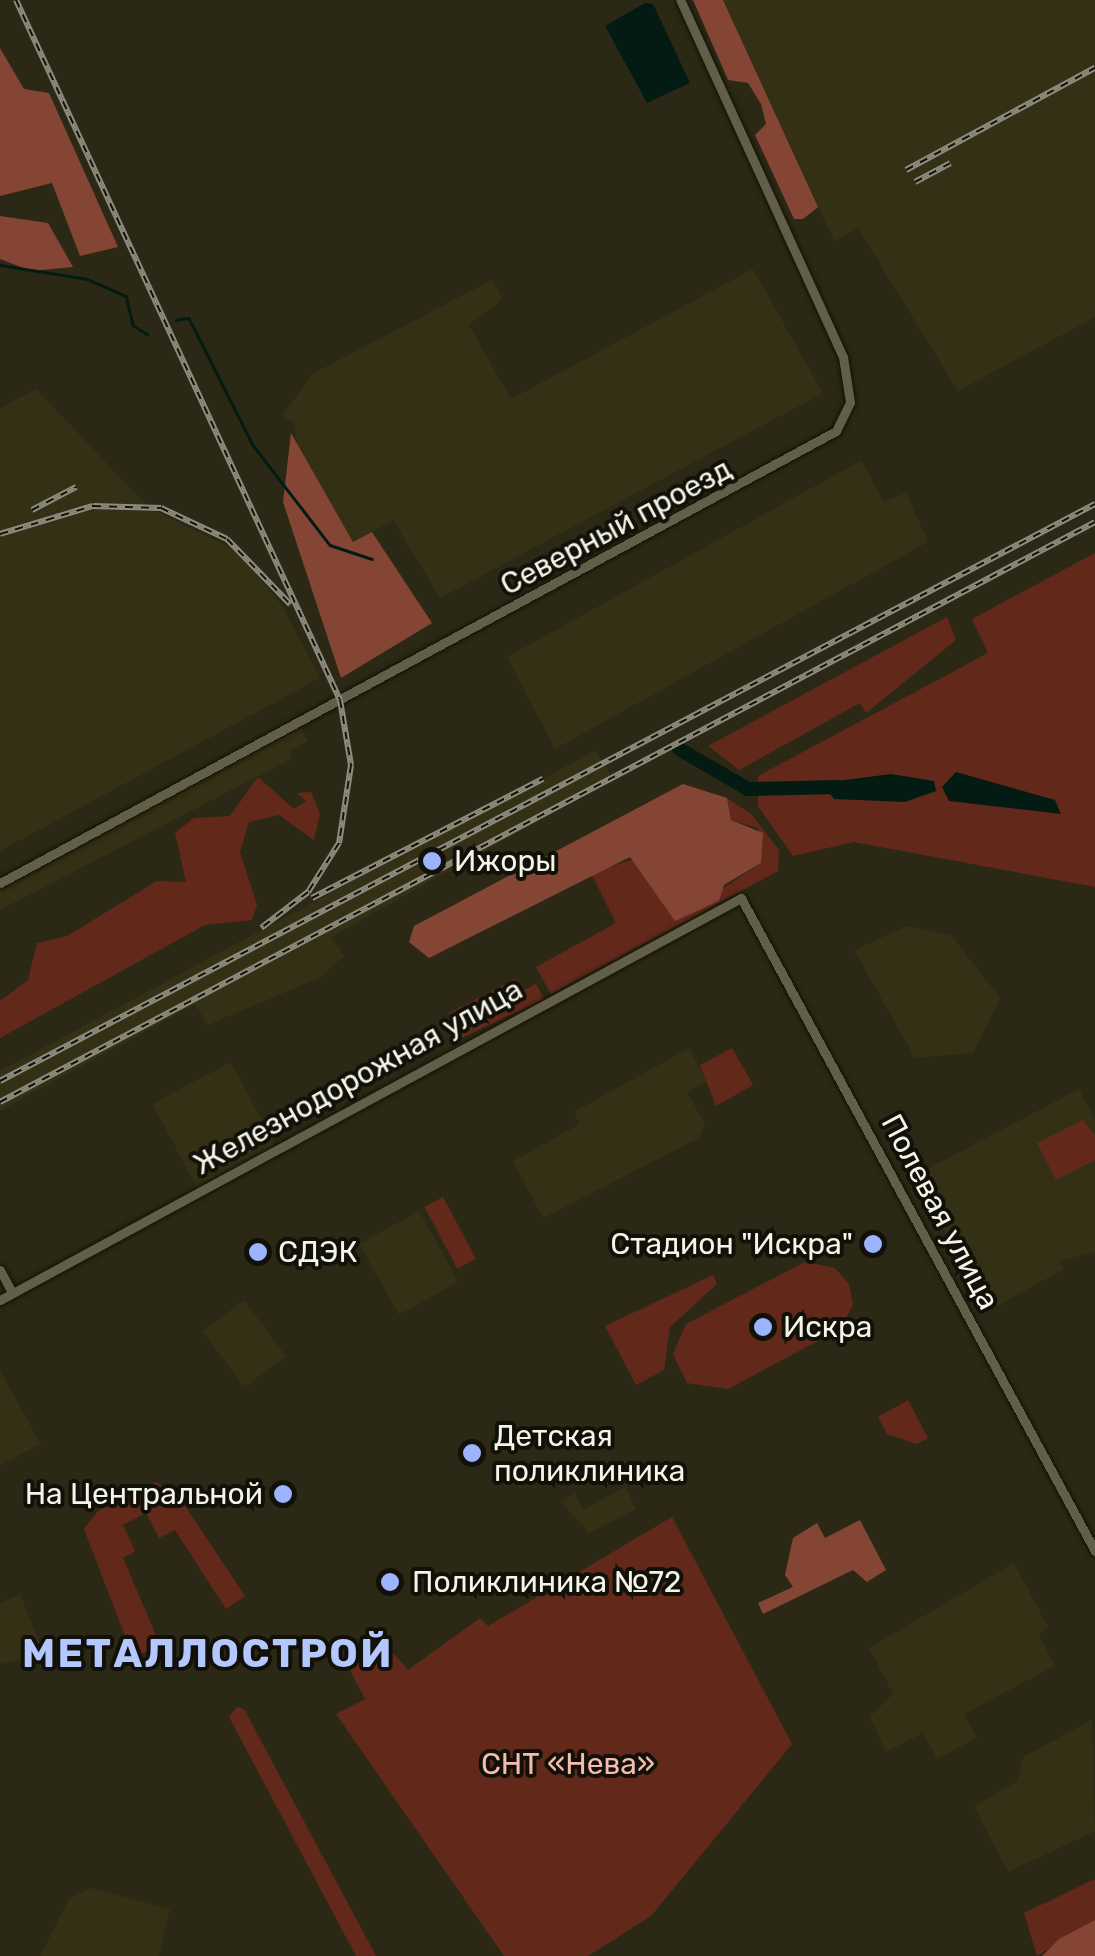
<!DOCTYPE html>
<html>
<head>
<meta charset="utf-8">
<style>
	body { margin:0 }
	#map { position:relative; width:1095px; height:1956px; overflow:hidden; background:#2b2916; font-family:Rubik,sans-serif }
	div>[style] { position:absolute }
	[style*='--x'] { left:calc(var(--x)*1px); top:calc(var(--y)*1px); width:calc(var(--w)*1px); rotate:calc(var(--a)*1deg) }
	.built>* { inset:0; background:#333015; transform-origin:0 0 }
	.green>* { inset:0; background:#62291b; transform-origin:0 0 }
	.forest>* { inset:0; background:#844535 }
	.water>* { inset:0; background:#031b13 }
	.stream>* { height:2.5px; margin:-1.25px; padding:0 1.25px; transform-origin:1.25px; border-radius:1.25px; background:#031b13 }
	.river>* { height:14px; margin:-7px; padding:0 7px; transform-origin:7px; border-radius:7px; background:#031b13 }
	.roads { filter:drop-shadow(0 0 2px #141102) drop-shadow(0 0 2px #141102) }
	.secondary>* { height:9px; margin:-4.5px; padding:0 4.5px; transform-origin:4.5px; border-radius:4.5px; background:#615e49 }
	.rail>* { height:6px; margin-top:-3px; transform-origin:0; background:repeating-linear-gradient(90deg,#121109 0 8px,#8e8c7d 0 16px); box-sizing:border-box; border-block:2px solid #8e8c7d }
	.dots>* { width:28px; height:28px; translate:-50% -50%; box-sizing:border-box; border:5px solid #121109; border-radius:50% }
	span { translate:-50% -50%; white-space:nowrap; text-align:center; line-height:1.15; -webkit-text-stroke:8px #121109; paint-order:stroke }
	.street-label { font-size:30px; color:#f5f4e8 }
	.poi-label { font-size:30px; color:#f5f4e8 }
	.left { translate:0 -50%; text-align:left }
	.right { translate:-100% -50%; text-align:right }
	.park-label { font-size:30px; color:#f6bbab }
	.district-label { font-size:40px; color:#b4c8ff; font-weight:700; letter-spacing:2.5px }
</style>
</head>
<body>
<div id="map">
	<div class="built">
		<div style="clip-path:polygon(723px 0,1095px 0,1095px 317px,958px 391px,858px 228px,834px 241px)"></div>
		<div style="clip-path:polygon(753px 269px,823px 393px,440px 598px,393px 520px,354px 543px,298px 449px,294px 422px,282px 416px,312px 374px,492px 280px,503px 299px,469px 325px,511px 399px)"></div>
		<div style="clip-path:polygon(36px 389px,149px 508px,238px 552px,283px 607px,320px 678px,0 851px,0 408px)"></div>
		<div style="clip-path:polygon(862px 460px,883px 502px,906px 493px,928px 542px,555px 749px,507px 657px)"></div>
		<div style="clip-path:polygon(301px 727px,308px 741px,289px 751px,293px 758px,0 910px,0 888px)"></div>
		<div style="clip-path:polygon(596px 750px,613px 779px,331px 937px,344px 956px,319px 978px,208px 1025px,195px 1004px,0 1111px,0 1071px)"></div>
		<div style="clip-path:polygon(907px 926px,951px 935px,1000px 998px,973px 1053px,915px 1058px,854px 950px)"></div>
		<div style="clip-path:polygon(689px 1048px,707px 1081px,687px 1093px,705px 1123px,699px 1138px,543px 1218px,513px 1161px,580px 1124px,574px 1112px)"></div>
		<div style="left:231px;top:1062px;width:95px;height:89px;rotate:62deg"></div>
		<div style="clip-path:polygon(1079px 1089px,1095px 1120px,1095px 1252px,1060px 1261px,1064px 1269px,988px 1311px,914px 1176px)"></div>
		<div style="left:419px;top:1211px;width:81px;height:68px;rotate:61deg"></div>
		<div style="left:244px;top:1300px;width:70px;height:52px;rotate:53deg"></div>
		<div style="clip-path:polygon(0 1371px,41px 1444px,0 1465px)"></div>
		<div style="clip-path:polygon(625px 1487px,636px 1509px,589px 1533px,561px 1502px,575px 1493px,583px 1510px)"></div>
		<div style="clip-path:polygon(1014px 1563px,1048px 1627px,1039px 1635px,1055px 1666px,964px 1714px,977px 1738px,937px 1759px,923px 1733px,886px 1752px,870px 1717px,893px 1694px,869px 1648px)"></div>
		<div style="clip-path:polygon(20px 1594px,45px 1656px,0 1664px,0 1603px)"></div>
		<div style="clip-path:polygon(1092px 1720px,1095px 1831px,1008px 1872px,974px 1806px,1017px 1782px,1023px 1757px)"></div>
		<div style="clip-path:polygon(90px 1888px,170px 1909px,159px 1956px,40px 1956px,69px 1899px)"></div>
	</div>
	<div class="green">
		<div style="clip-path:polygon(1095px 553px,1095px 887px,854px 842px,793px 856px,758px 806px,758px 776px,988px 653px,972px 619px)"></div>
		<div style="clip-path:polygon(947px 617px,956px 640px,866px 713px,860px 703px,739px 770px,708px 746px)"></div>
		<div style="clip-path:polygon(258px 777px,294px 809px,306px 801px,297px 793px,311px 792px,320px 814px,314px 840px,279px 815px,249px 822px,240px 852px,257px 905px,252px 920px,205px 925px,0 1038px,0 1001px,28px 980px,37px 943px,67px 936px,157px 881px,186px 882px,175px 833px,194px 818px,230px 816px)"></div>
		<div style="clip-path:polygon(727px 798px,751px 814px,779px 850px,778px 871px,551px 994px,536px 967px,616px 923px,591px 873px,638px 858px,675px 921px,761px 863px,758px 828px,731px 820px)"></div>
		<div style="clip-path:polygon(515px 979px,522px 991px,536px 984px,544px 999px,453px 1042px,449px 1013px)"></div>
		<div style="clip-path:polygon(732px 1048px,753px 1085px,716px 1106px,700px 1065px)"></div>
		<div style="clip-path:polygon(1083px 1120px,1095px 1135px,1095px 1160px,1056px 1180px,1037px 1143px)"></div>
		<div style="left:443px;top:1197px;width:70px;height:21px;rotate:62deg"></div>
		<div style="clip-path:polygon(805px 1262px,835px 1268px,849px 1284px,853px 1305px,840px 1329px,728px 1389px,687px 1383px,673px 1354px,686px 1324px)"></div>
		<div style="clip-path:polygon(713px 1275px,717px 1284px,670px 1327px,664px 1370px,636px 1385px,605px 1326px)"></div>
		<div style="clip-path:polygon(908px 1400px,928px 1438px,917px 1444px,887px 1434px,878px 1417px)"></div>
		<div style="clip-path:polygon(155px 1482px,177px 1494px,245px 1596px,226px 1609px,175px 1530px,159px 1538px,146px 1513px,123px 1525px,135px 1551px,123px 1558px,160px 1645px,133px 1657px,84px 1529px,98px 1511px)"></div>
		<div style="clip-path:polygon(672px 1517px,792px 1744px,651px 1916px,588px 1956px,504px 1956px,336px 1714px,365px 1699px,345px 1661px,381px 1639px,408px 1670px,480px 1618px,488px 1626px)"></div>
		<div style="clip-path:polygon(237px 1707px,244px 1709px,376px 1956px,356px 1956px,229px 1717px)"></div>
		<div style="clip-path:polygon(1095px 1879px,1095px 1920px,1037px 1956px,1024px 1913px)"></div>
	</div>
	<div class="forest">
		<div style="clip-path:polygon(693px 0,723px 0,818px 207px,803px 219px,794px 219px,755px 135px,766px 124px,761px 104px,748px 83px,728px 80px)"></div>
		<div style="clip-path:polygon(0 48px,24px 89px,49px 93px,118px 247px,80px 256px,52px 183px,0 196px)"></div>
		<div style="clip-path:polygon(0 216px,48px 223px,73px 267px,31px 271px,0 259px)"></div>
		<div style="clip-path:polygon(291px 433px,353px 542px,372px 532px,432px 623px,341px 678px,283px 502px)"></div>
		<div style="clip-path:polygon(683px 784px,727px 798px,731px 820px,763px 833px,761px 863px,724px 885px,719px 901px,675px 921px,630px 857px,429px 958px,409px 942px,414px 926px)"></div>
		<div style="clip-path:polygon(860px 1520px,886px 1570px,867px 1582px,853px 1570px,763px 1614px,758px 1603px,793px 1587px,785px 1575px,793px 1538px,817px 1523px,825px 1538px)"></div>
		<div style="clip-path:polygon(1095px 1920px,1095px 1956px,1042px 1956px,1059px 1939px)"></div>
	</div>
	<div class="water">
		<div style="clip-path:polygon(645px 3px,653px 4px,690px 83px,647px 103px,605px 26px)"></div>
		<div style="clip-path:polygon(956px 772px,1055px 800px,1061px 814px,949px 801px,942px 787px)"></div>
		<div style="clip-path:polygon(891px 774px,934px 781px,936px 791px,905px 802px,834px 799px,822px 783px)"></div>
	</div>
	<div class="stream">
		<div style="--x:0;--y:265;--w:88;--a:9.1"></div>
		<div style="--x:87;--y:279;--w:43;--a:23.6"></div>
		<div style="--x:126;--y:296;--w:30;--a:76"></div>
		<div style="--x:133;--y:325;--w:17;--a:33"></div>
		<div style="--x:176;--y:320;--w:13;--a:-9"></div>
		<div style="--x:189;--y:318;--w:142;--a:63.3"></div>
		<div style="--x:253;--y:445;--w:126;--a:52.4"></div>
		<div style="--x:330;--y:545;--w:44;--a:18.4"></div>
	</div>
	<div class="river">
		<div style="--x:679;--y:749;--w:80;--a:30.1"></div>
		<div style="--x:748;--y:789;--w:90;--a:-1.3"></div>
	</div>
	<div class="roads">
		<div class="secondary">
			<div style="--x:0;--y:883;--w:950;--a:-28.4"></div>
			<div style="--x:836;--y:431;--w:32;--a:-64"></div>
			<div style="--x:850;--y:402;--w:46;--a:-98.8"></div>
			<div style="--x:843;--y:357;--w:392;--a:-114.5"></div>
			<div style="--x:0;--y:1270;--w:26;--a:62"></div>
			<div style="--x:0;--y:1300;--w:843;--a:-28.48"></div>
			<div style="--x:741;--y:898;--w:743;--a:61.54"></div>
		</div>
	</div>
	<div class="rail">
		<div style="--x:16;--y:0;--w:771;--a:65.16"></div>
		<div style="--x:340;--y:700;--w:66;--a:80.4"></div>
		<div style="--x:351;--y:765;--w:79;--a:98.7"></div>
		<div style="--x:339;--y:843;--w:58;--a:122.3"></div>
		<div style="--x:308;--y:892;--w:59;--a:142.5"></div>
		<div style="--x:906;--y:170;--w:215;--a:-28.4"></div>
		<div style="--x:915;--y:182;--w:40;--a:-28"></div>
		<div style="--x:32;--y:510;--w:50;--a:-27.6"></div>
		<div style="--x:0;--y:534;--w:97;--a:-16.8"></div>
		<div style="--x:93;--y:506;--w:68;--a:1.7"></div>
		<div style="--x:161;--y:508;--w:73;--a:25.2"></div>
		<div style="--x:227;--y:539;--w:91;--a:45.9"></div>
		<div style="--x:312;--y:898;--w:260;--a:-27.3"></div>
		<div style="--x:0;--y:1081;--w:1238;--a:-27.79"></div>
		<div style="--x:0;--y:1102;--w:1239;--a:-27.91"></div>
	</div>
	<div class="dots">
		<div style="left:432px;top:861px;background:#9bb4fd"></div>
		<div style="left:873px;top:1244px;background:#9bb4fd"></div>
		<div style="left:258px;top:1252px;background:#9bb4fd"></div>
		<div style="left:763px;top:1327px;background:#9bb4fd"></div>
		<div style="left:472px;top:1453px;background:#9bb4fd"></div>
		<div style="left:283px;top:1494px;background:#9bb4fd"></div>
		<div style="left:390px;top:1582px;background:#9bb4fd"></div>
	</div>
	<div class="street-label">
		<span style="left:616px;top:527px;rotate:-28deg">Северный проезд</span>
		<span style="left:358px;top:1077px;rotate:-29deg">Железнодорожная улица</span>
		<span style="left:940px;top:1212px;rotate:62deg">Полевая улица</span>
	</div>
	<div class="poi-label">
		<span class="left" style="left:454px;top:861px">Ижоры</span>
		<span class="right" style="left:853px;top:1244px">Стадион "Искра"</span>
		<span class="left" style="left:278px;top:1252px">СДЭК</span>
		<span class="left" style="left:783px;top:1327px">Искра</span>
		<span class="left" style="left:494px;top:1453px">Детская<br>поликлиника</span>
		<span class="right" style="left:263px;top:1494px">На Центральной</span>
		<span class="left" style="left:412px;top:1582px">Поликлиника №72</span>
	</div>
	<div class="park-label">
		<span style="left:568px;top:1764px">СНТ «Нева»</span>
	</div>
	<div class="district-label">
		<span style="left:208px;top:1654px">МЕТАЛЛОСТРОЙ</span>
	</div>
</div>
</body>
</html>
